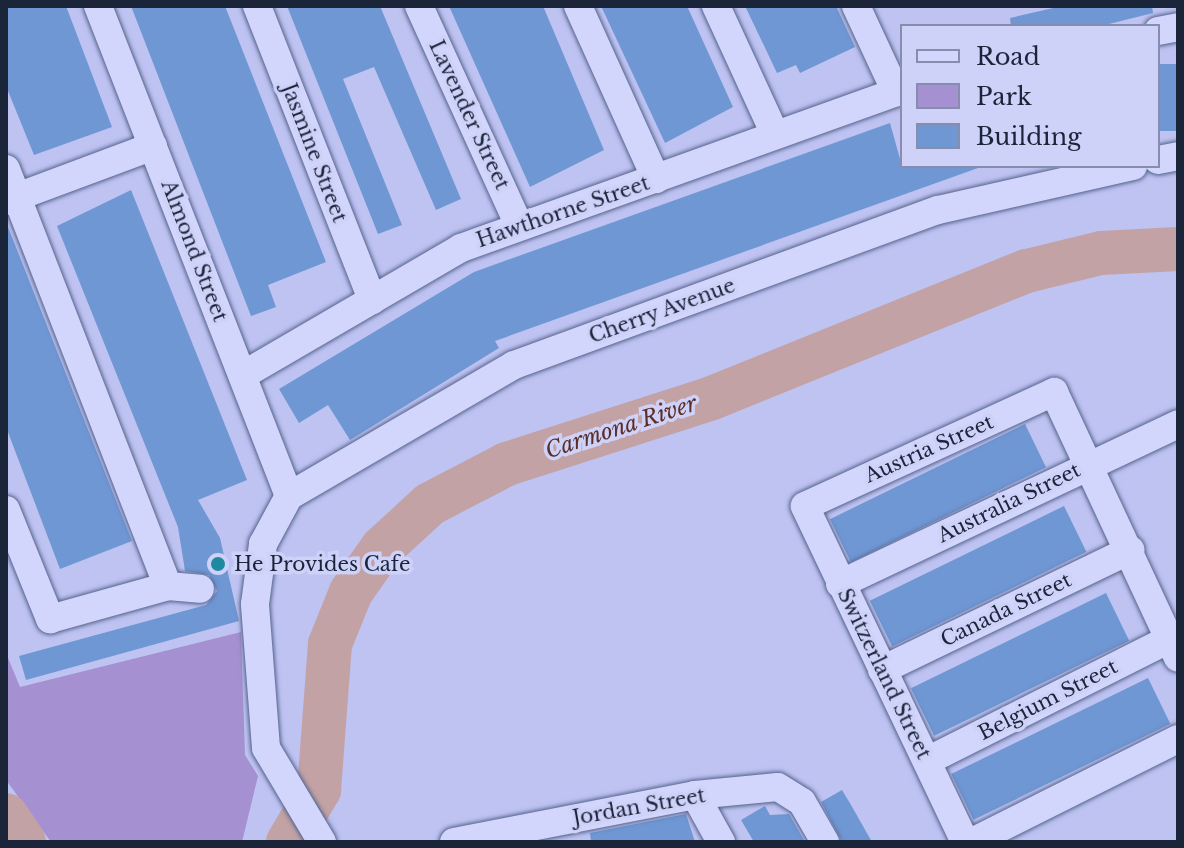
<!DOCTYPE html>
<html>
<head>
<meta charset="utf-8">
<style>
	body { margin:0 }
	#map { position:relative; width:1184px; height:848px; overflow:hidden; background:#bec3f2; font-family:"Libre Baskerville",serif }
	div>[style] { position:absolute }
	[style*='--x'] { left:calc(var(--x)*1px); top:calc(var(--y)*1px); width:calc(var(--w)*1px); rotate:calc(var(--a)*1deg) }
	.green>* { inset:0; background:#a591d1 }
	.river>* { height:44px; margin:-22px; padding:0 22px; transform-origin:22px; border-radius:22px; background:#c3a2a5 }
	.building>* { inset:0; background:#6f97d4; transform-origin:0 0 }
	.roads { filter:drop-shadow(0 0 2px #55648c) drop-shadow(0 0 2px #55648c) }
	.street>* { height:28px; margin:-14px; padding:0 14px; transform-origin:14px; border-radius:14px; background:#d2d6fc }
	.dots>* { width:22px; height:22px; translate:-50% -50%; box-sizing:border-box; border:4px solid #ced2f9; border-radius:50% }
	span { translate:-50% -50%; white-space:nowrap; text-align:center; line-height:1.15; -webkit-text-stroke:7px #ced2f9; paint-order:stroke }
	.street-label { font-size:20px; color:#1b253a }
	.poi-label { font-size:20px; color:#1b253a }
	.left { translate:0 -50%; text-align:left }
	.water-label { font-size:22px; color:#5b2f28; font-style:italic }
	.frame { position:absolute; inset:0; border:8px solid #1b253a; pointer-events:none }
	.legend { position:absolute; left:900px; top:24px; width:260px; height:144px; box-sizing:border-box; background:#ced2f9; border:2px solid #868dad; margin:0; padding:10px 14px; list-style:none; font-size:24px; color:#1b253a }
	.legend li { display:flex; align-items:center; gap:16px; height:40px }
	.legend b { width:40px; border:2px solid #868dad }
</style>
</head>
<body>
<div id="map">
	<div class="green">
		<div style="clip-path:polygon(241px 632px,245px 755px,258px 776px,242px 842px,51px 842px,6px 780px,6px 653px,20px 687px)"></div>
	</div>
	<div class="river">
		<div style="--x:6;--y:815;--w:32;--a:56"></div>
		<div style="--x:288;--y:842;--w:61;--a:-59.2"></div>
		<div style="--x:319;--y:790;--w:146;--a:-85.7"></div>
		<div style="--x:330;--y:644;--w:56;--a:-68"></div>
		<div style="--x:351;--y:592;--w:54;--a:-54.8"></div>
		<div style="--x:382;--y:548;--w:65;--a:-42.5"></div>
		<div style="--x:430;--y:504;--w:87;--a:-27.5"></div>
		<div style="--x:507;--y:464;--w:215;--a:-17.8"></div>
		<div style="--x:712;--y:398;--w:340;--a:-22"></div>
		<div style="--x:1027;--y:271;--w:76;--a:-13.7"></div>
		<div style="--x:1101;--y:253;--w:77;--a:-3"></div>
	</div>
	<div class="building">
		<div style="clip-path:polygon(6px 6px,66px 6px,112px 127px,34px 155px,6px 86px)"></div>
		<div style="clip-path:polygon(131px 6px,225px 6px,326px 262px,268px 285px,276px 307px,251px 316px)"></div>
		<div style="clip-path:polygon(287px 6px,380px 6px,461px 199px,436px 210px,374px 67px,343px 79px,402px 225px,378px 234px)"></div>
		<div style="clip-path:polygon(449px 6px,543px 6px,604px 150px,530px 187px)"></div>
		<div style="clip-path:polygon(601px 6px,687px 6px,733px 107px,665px 143px)"></div>
		<div style="clip-path:polygon(745px 6px,836px 6px,855px 47px,800px 73px,796px 65px,777px 73px)"></div>
		<div style="clip-path:polygon(1062px 6px,1152px 6px,1153px 13px,1101px 26px,1011px 26px,1010px 18px)"></div>
		<div style="left:1178px;top:64px;width:67px;height:20px;rotate:90deg"></div>
		<div style="clip-path:polygon(890px 123px,902px 166px,978px 168px,495px 341px,499px 348px,350px 440px,328px 405px,299px 423px,279px 389px,474px 272px)"></div>
		<div style="clip-path:polygon(131px 190px,247px 480px,198px 500px,220px 538px,239px 621px,26px 680px,19px 656px,206px 605px,217px 591px,209px 575px,185px 571px,178px 527px,57px 226px)"></div>
		<div style="clip-path:polygon(6px 222px,132px 541px,60px 569px,6px 427px)"></div>
		<div style="left:1025px;top:424px;width:48px;height:217px;rotate:64deg"></div>
		<div style="left:1064px;top:506px;width:51px;height:216px;rotate:64deg"></div>
		<div style="left:1106px;top:593px;width:53px;height:217px;rotate:64deg"></div>
		<div style="left:1148px;top:678px;width:51px;height:219px;rotate:64deg"></div>
		<div style="clip-path:polygon(842px 790px,851px 805px,872px 842px,842px 842px,821px 802px)"></div>
		<div style="clip-path:polygon(765px 806px,770px 815px,789px 814px,805px 842px,754px 842px,741px 820px)"></div>
		<div style="clip-path:polygon(686px 814px,695px 842px,591px 842px,590px 833px)"></div>
	</div>
	<div class="roads">
		<div class="street">
			<div style="--x:98;--y:6;--w:526;--a:68.7"></div>
			<div style="--x:257;--y:6;--w:316;--a:68.6"></div>
			<div style="--x:419;--y:6;--w:241;--a:65.5"></div>
			<div style="--x:578;--y:6;--w:190;--a:65.7"></div>
			<div style="--x:716;--y:6;--w:141;--a:65.3"></div>
			<div style="--x:856;--y:6;--w:95;--a:65.1"></div>
			<div style="--x:1158;--y:31;--w:20;--a:-11"></div>
			<div style="--x:1158;--y:160;--w:20;--a:-11"></div>
			<div style="--x:6;--y:169;--w:447;--a:68.8"></div>
			<div style="--x:6;--y:201;--w:157;--a:-20.5"></div>
			<div style="--x:243;--y:375;--w:252;--a:-30.2"></div>
			<div style="--x:461;--y:248;--w:468;--a:-19.7"></div>
			<div style="--x:6;--y:510;--w:118;--a:68"></div>
			<div style="--x:50;--y:619;--w:123;--a:-15.6"></div>
			<div style="--x:168;--y:586;--w:32;--a:5"></div>
			<div style="--x:840;--y:584;--w:374;--a:-25.3"></div>
			<div style="--x:882;--y:670;--w:276;--a:-25.8"></div>
			<div style="--x:927;--y:761;--w:272;--a:-26.7"></div>
			<div style="--x:695;--y:795;--w:54;--a:61"></div>
			<div style="--x:322;--y:842;--w:109;--a:-120.8"></div>
			<div style="--x:266;--y:748;--w:144;--a:-94.4"></div>
			<div style="--x:255;--y:604;--w:61;--a:-82.4"></div>
			<div style="--x:263;--y:544;--w:55;--a:-61.6"></div>
			<div style="--x:289;--y:496;--w:260;--a:-30.2"></div>
			<div style="--x:514;--y:365;--w:451;--a:-20.1"></div>
			<div style="--x:938;--y:210;--w:200;--a:-12.7"></div>
			<div style="--x:454;--y:842;--w:246;--a:-11"></div>
			<div style="--x:695;--y:795;--w:83;--a:-5.5"></div>
			<div style="--x:778;--y:787;--w:28;--a:32"></div>
			<div style="--x:802;--y:802;--w:46;--a:60.1"></div>
			<div style="--x:965;--y:842;--w:372;--a:-115.5"></div>
			<div style="--x:805;--y:506;--w:274;--a:-24.6"></div>
			<div style="--x:1054;--y:392;--w:293;--a:65"></div>
			<div style="--x:972;--y:842;--w:230;--a:-26.6"></div>
		</div>
	</div>
	<div class="dots">
		<div style="left:218px;top:564px;background:#1e89a1"></div>
	</div>
	<div class="street-label">
		<span style="left:469px;top:115px;rotate:65deg">Lavender Street</span>
		<span style="left:314px;top:153px;rotate:69deg">Jasmine Street</span>
		<span style="left:563px;top:212px;rotate:-19deg">Hawthorne Street</span>
		<span style="left:194px;top:251px;rotate:69deg">Almond Street</span>
		<span style="left:662px;top:311px;rotate:-20deg">Cherry Avenue</span>
		<span style="left:929px;top:449px;rotate:-24deg">Austria Street</span>
		<span style="left:1009px;top:503px;rotate:-26deg">Australia Street</span>
		<span style="left:1006px;top:610px;rotate:-26deg">Canada Street</span>
		<span style="left:884px;top:674px;rotate:64deg">Switzerland Street</span>
		<span style="left:1048px;top:700px;rotate:-27deg">Belgium Street</span>
		<span style="left:639px;top:807px;rotate:-10deg">Jordan Street</span>
	</div>
	<div class="poi-label">
		<span class="left" style="left:234px;top:564px">He Provides Cafe</span>
	</div>
	<div class="water-label">
		<span style="left:621px;top:427px;rotate:-18deg">Carmona River</span>
	</div>
	<div class="frame"></div>
	<ul class="legend">
	<li><b style="height:10px;background:#d2d6fc"></b>Road</li>
	<li><b style="height:22px;background:#a591d1"></b>Park</li>
	<li><b style="height:22px;background:#6f97d4"></b>Building</li>
	</ul>
</div>
</body>
</html>
